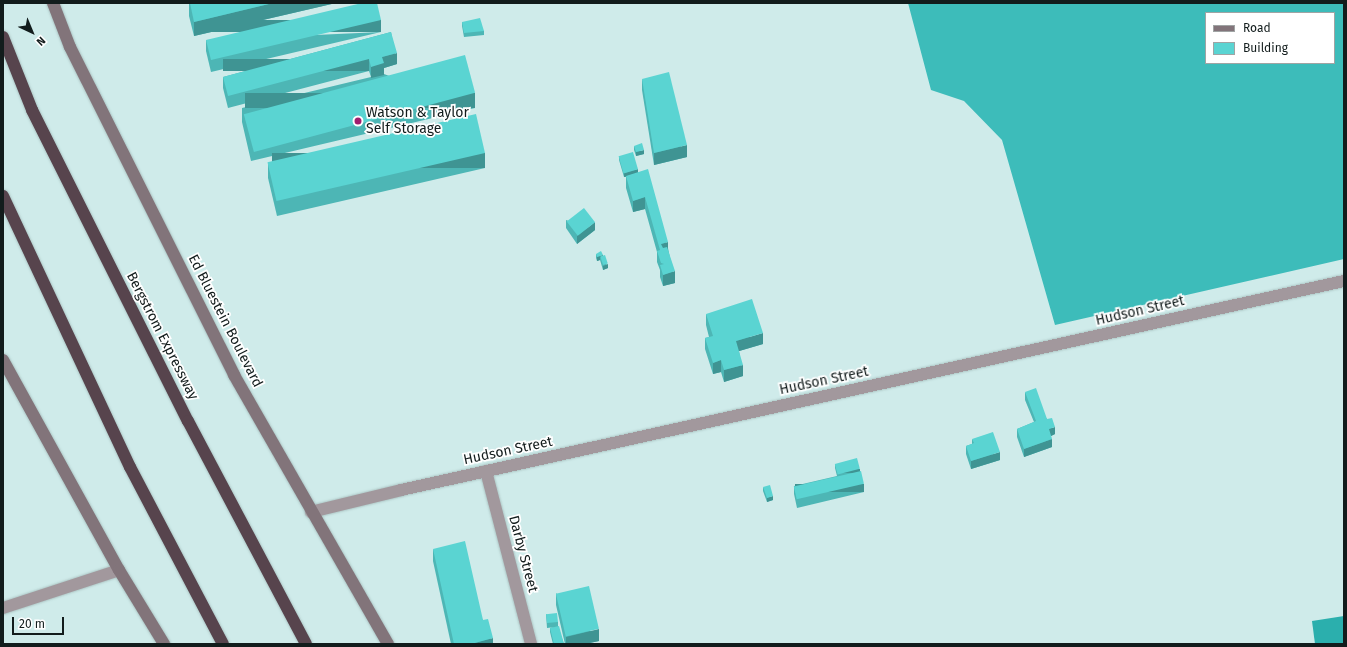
<!DOCTYPE html>
<html>
<head>
<meta charset="utf-8">
<style>
	body { margin:0 }
	#map { position:relative; width:1347px; height:647px; overflow:hidden; background:#cfebea; font-family:"Fira Sans",sans-serif }
	div>[style] { position:absolute }
	[style*='--x'] { left:calc(var(--x)*1px); top:calc(var(--y)*1px); width:calc(var(--w)*1px); rotate:calc(var(--a)*1deg) }
	.forest>* { inset:0; background:#3dbcba }
	.water>* { inset:0; background:#2bafad }
	.roads { filter:drop-shadow(0 0 1px #adc6c5) drop-shadow(0 0 1px #adc6c5) }
	.street>* { height:12px; margin:-6px; padding:0 6px; transform-origin:6px; border-radius:6px; background:#a2989d }
	.secondary>* { height:12px; margin:-6px; padding:0 6px; transform-origin:6px; border-radius:6px; background:#82747a }
	.highway>* { height:12px; margin:-6px; padding:0 6px; transform-origin:6px; border-radius:6px; background:#57444d }
	.wall>* { inset:0; background:#4db6b5 }
	.shaded-wall>* { inset:0; background:#3f9493; transform-origin:0 0 }
	.building>* { inset:0; background:#5ad4d2; transform-origin:0 0 }
	.dots>* { width:11px; height:11px; translate:-50% -50%; box-sizing:border-box; border:2px solid #fff; border-radius:50% }
	span { translate:-50% -50%; white-space:nowrap; text-align:center; line-height:1.15; -webkit-text-stroke:3.5px #fff; paint-order:stroke }
	.poi-label { font-size:14px; color:#121c1c }
	.left { translate:0 -50%; text-align:left }
	.street-label { font-size:14px; color:#121c1c }
	.frame { position:absolute; inset:0; border:4px solid #121c1c; pointer-events:none }
	.legend { position:absolute; left:1205px; top:12px; width:130px; height:52px; box-sizing:border-box; background:#fff; border:1px solid #a0a4a4; margin:0; padding:5px 7px; list-style:none; font-size:12px; color:#121c1c }
	.legend li { display:flex; align-items:center; gap:8px; height:20px }
	.legend b { width:20px; border:1px solid #a0a4a4 }
	.north { position:absolute; left:12px; top:12px; width:40px; height:40px; -webkit-text-stroke:3px #fff; paint-order:stroke; rotate:136deg; font-size:11px; font-weight:700; line-height:16px; text-align:center; color:#121c1c }
	.north::after { content:''; display:block; margin:auto; width:14px; height:18px; background:#121c1c; clip-path:polygon(50% 0,100% 100%,50% 72%,0 100%) }
	.scale { position:absolute; left:12px; top:617px; width:52px; height:18px; box-sizing:border-box; border:2px solid #121c1c; border-top:0; padding-left:5px; font-size:12px; line-height:14px; white-space:nowrap; color:#121c1c; -webkit-text-stroke:3px #fff; paint-order:stroke }
</style>
</head>
<body>
<div id="map">
	<div class="forest">
		<div style="clip-path:polygon(evenodd,908px 3px,1344px 3px,1344px 259px,1055px 325px,1002px 140px,964px 101px,931px 90px,908px 3px,1206px 13px,1334px 13px,1334px 63px,1206px 63px,1206px 13px)"></div>
	</div>
	<div class="water">
		<div style="clip-path:polygon(1344px 616px,1344px 644px,1315px 644px,1312px 621px)"></div>
	</div>
	<div class="roads">
		<div class="street">
			<div style="--x:486;--y:471;--w:179;--a:75.4"></div>
			<div style="--x:311;--y:512;--w:93;--a:-13.7"></div>
			<div style="--x:401;--y:490;--w:966;--a:-12.5"></div>
			<div style="--x:3;--y:608;--w:122;--a:-18.1"></div>
		</div>
		<div class="secondary">
			<div style="--x:53;--y:3;--w:47;--a:68.9"></div>
			<div style="--x:70;--y:47;--w:367;--a:63.4"></div>
			<div style="--x:234;--y:375;--w:310;--a:60.2"></div>
			<div style="--x:3;--y:360;--w:240;--a:61.1"></div>
			<div style="--x:119;--y:570;--w:87;--a:58.7"></div>
		</div>
		<div class="highway">
			<div style="--x:3;--y:37;--w:79;--a:68.3"></div>
			<div style="--x:32;--y:110;--w:348;--a:63.4"></div>
			<div style="--x:188;--y:421;--w:252;--a:62.1"></div>
			<div style="--x:3;--y:196;--w:299;--a:64.9"></div>
			<div style="--x:130;--y:467;--w:200;--a:62.3"></div>
		</div>
	</div>
	<div class="wall">
		<div style="clip-path:polygon(189px 3px,336px 3px,194px 36px,189px 16px)"></div>
		<div style="clip-path:polygon(462px 22px,484px 31px,484px 35px,464px 37px,462px 26px)"></div>
		<div style="clip-path:polygon(381px 32px,211px 72px,206px 51px,206px 40px)"></div>
		<div style="clip-path:polygon(391px 32px,397px 64px,384px 68px,384px 74px,475px 108px,251px 161px,242px 122px,242px 108px,371px 77px,369px 71px,228px 108px,223px 88px,223px 77px)"></div>
		<div style="clip-path:polygon(642px 79px,687px 157px,654px 165px,642px 90px)"></div>
		<div style="clip-path:polygon(634px 146px,644px 154px,636px 156px,634px 150px)"></div>
		<div style="clip-path:polygon(619px 156px,638px 172px,668px 248px,675px 283px,663px 286px,660px 277px,660px 270px,657px 262px,657px 252px,645px 209px,633px 212px,626px 188px,626px 177px,624px 177px,619px 160px)"></div>
		<div style="clip-path:polygon(268px 163px,485px 168px,277px 216px,268px 178px)"></div>
		<div style="clip-path:polygon(566px 220px,595px 230px,577px 244px,566px 228px)"></div>
		<div style="clip-path:polygon(596px 254px,603px 256px,608px 268px,603px 270px,600px 260px,597px 261px,596px 258px)"></div>
		<div style="clip-path:polygon(706px 314px,763px 344px,739px 351px,743px 376px,724px 382px,721px 372px,713px 374px,705px 349px,705px 338px,709px 337px,706px 325px)"></div>
		<div style="clip-path:polygon(1025px 392px,1047px 419px,1055px 434px,1051px 436px,1052px 447px,1024px 457px,1017px 437px,1017px 429px,1034px 422px,1025px 400px)"></div>
		<div style="clip-path:polygon(972px 439px,1000px 460px,971px 469px,966px 454px,966px 446px,972px 444px)"></div>
		<div style="clip-path:polygon(835px 464px,860px 471px,864px 492px,797px 508px,794px 494px,794px 486px,837px 476px,835px 468px)"></div>
		<div style="clip-path:polygon(763px 487px,773px 500px,767px 502px,763px 491px)"></div>
		<div style="clip-path:polygon(433px 549px,483px 620px,493px 644px,451px 644px,433px 561px)"></div>
		<div style="clip-path:polygon(556px 593px,599px 641px,585px 644px,565px 644px,556px 605px)"></div>
		<div style="clip-path:polygon(546px 614px,558px 622px,558px 626px,564px 644px,553px 644px,550px 632px,550px 628px,555px 627px,547px 628px)"></div>
	</div>
	<div class="shaded-wall">
		<div style="clip-path:polygon(273px 3px,336px 3px,194px 36px,194px 22px)"></div>
		<div style="left:381px;top:20px;width:12px;height:175px;rotate:90deg"></div>
		<div style="clip-path:polygon(397px 53px,397px 64px,384px 68px,384px 75px,371px 78px,371px 67px,382px 57px)"></div>
		<div style="left:369px;top:59px;width:12px;height:146px;rotate:90deg"></div>
		<div style="left:475px;top:93px;width:15px;height:230px;rotate:90deg"></div>
		<div style="clip-path:polygon(687px 145px,687px 157px,654px 165px,654px 153px)"></div>
		<div style="clip-path:polygon(644px 150px,644px 154px,636px 156px,636px 152px)"></div>
		<div style="left:485px;top:153px;width:15px;height:213px;rotate:90deg"></div>
		<div style="clip-path:polygon(638px 169px,638px 173px,624px 177px,624px 173px)"></div>
		<div style="clip-path:polygon(645px 197px,645px 209px,633px 212px,633px 201px)"></div>
		<div style="clip-path:polygon(595px 222px,595px 230px,577px 244px,577px 236px)"></div>
		<div style="clip-path:polygon(668px 242px,668px 254px,661px 256px,661px 244px)"></div>
		<div style="clip-path:polygon(603px 255px,603px 259px,600px 257px,600px 260px,597px 261px,597px 257px)"></div>
		<div style="clip-path:polygon(608px 264px,608px 268px,603px 270px,603px 266px)"></div>
		<div style="clip-path:polygon(675px 271px,675px 283px,663px 286px,663px 275px)"></div>
		<div style="clip-path:polygon(763px 333px,763px 344px,736px 352px,736px 341px)"></div>
		<div style="clip-path:polygon(721px 360px,721px 372px,713px 374px,713px 363px)"></div>
		<div style="clip-path:polygon(743px 365px,743px 376px,724px 382px,724px 370px)"></div>
		<div style="clip-path:polygon(1055px 427px,1055px 434px,1049px 437px,1049px 429px)"></div>
		<div style="clip-path:polygon(1052px 439px,1052px 447px,1024px 457px,1024px 449px)"></div>
		<div style="clip-path:polygon(1000px 452px,1000px 460px,971px 469px,971px 461px)"></div>
		<div style="left:860px;top:469px;width:4px;height:23px;rotate:90deg"></div>
		<div style="left:864px;top:484px;width:8px;height:69px;rotate:90deg"></div>
		<div style="clip-path:polygon(773px 496px,773px 500px,767px 502px,767px 498px)"></div>
		<div style="clip-path:polygon(599px 629px,599px 641px,585px 644px,566px 644px,566px 637px)"></div>
		<div style="clip-path:polygon(493px 638px,493px 644px,471px 644px)"></div>
	</div>
	<div class="building">
		<div style="clip-path:polygon(190px 3px,273px 3px,194px 22px)"></div>
		<div style="clip-path:polygon(362px 3px,377px 3px,381px 20px,211px 60px,206px 40px)"></div>
		<div style="clip-path:polygon(480px 18px,484px 31px,464px 33px,462px 22px)"></div>
		<div style="clip-path:polygon(391px 32px,397px 53px,382px 57px,384px 63px,371px 67px,369px 59px,228px 96px,223px 77px)"></div>
		<div style="left:465px;top:55px;width:39px;height:229px;rotate:75deg"></div>
		<div style="clip-path:polygon(669px 72px,687px 145px,654px 153px,642px 79px)"></div>
		<div style="left:476px;top:114px;width:40px;height:214px;rotate:77deg"></div>
		<div style="clip-path:polygon(642px 143px,644px 150px,636px 152px,634px 146px)"></div>
		<div style="left:633px;top:152px;width:18px;height:15px;rotate:74deg"></div>
		<div style="clip-path:polygon(648px 169px,668px 242px,661px 244px,663px 248px,667px 247px,675px 271px,663px 275px,660px 265px,664px 264px,661px 263px,657px 251px,660px 250px,645px 197px,633px 201px,626px 176px)"></div>
		<div style="left:584px;top:208px;width:18px;height:22px;rotate:52deg"></div>
		<div style="clip-path:polygon(601px 251px,603px 255px,597px 257px,596px 254px)"></div>
		<div style="left:605px;top:255px;width:9px;height:5px;rotate:72deg"></div>
		<div style="clip-path:polygon(752px 299px,763px 333px,736px 341px,743px 365px,724px 370px,721px 360px,713px 363px,705px 338px,713px 336px,706px 314px)"></div>
		<div style="clip-path:polygon(1036px 388px,1047px 419px,1052px 418px,1055px 427px,1049px 429px,1052px 439px,1024px 449px,1017px 429px,1036px 421px,1025px 392px)"></div>
		<div style="clip-path:polygon(993px 432px,1000px 452px,971px 461px,966px 446px,974px 443px,972px 439px)"></div>
		<div style="left:857px;top:458px;width:11px;height:23px;rotate:75deg"></div>
		<div style="left:861px;top:471px;width:13px;height:69px;rotate:77deg"></div>
		<div style="clip-path:polygon(770px 485px,773px 496px,767px 498px,763px 487px)"></div>
		<div style="clip-path:polygon(465px 541px,483px 620px,488px 619px,493px 638px,471px 644px,454px 644px,433px 549px)"></div>
		<div style="left:589px;top:586px;width:44px;height:34px;rotate:77deg"></div>
		<div style="left:557px;top:613px;width:9px;height:11px;rotate:84deg"></div>
		<div style="clip-path:polygon(559px 626px,564px 644px,554px 644px,550px 628px)"></div>
	</div>
	<div class="dots">
		<div style="left:358px;top:121px;background:#a01e6e"></div>
	</div>
	<div class="poi-label">
		<span class="left" style="left:366px;top:121px">Watson &amp; Taylor<br>Self Storage</span>
	</div>
	<div class="street-label">
		<span style="left:1140px;top:311px;rotate:-13deg">Hudson Street</span>
		<span style="left:225px;top:321px;rotate:63deg">Ed Bluestein Boulevard</span>
		<span style="left:162px;top:336px;rotate:63deg">Bergstrom Expressway</span>
		<span style="left:824px;top:381px;rotate:-12deg">Hudson Street</span>
		<span style="left:508px;top:451px;rotate:-12deg">Hudson Street</span>
		<span style="left:523px;top:554px;rotate:75deg">Darby Street</span>
	</div>
	<div class="frame"></div>
	<ul class="legend">
	<li><b style="height:5px;background:#82747a"></b>Road</li>
	<li><b style="height:11px;background:#5ad4d2"></b>Building</li>
	</ul>
	<div class="north">N</div>
	<div class="scale">20 m</div>
</div>
</body>
</html>
